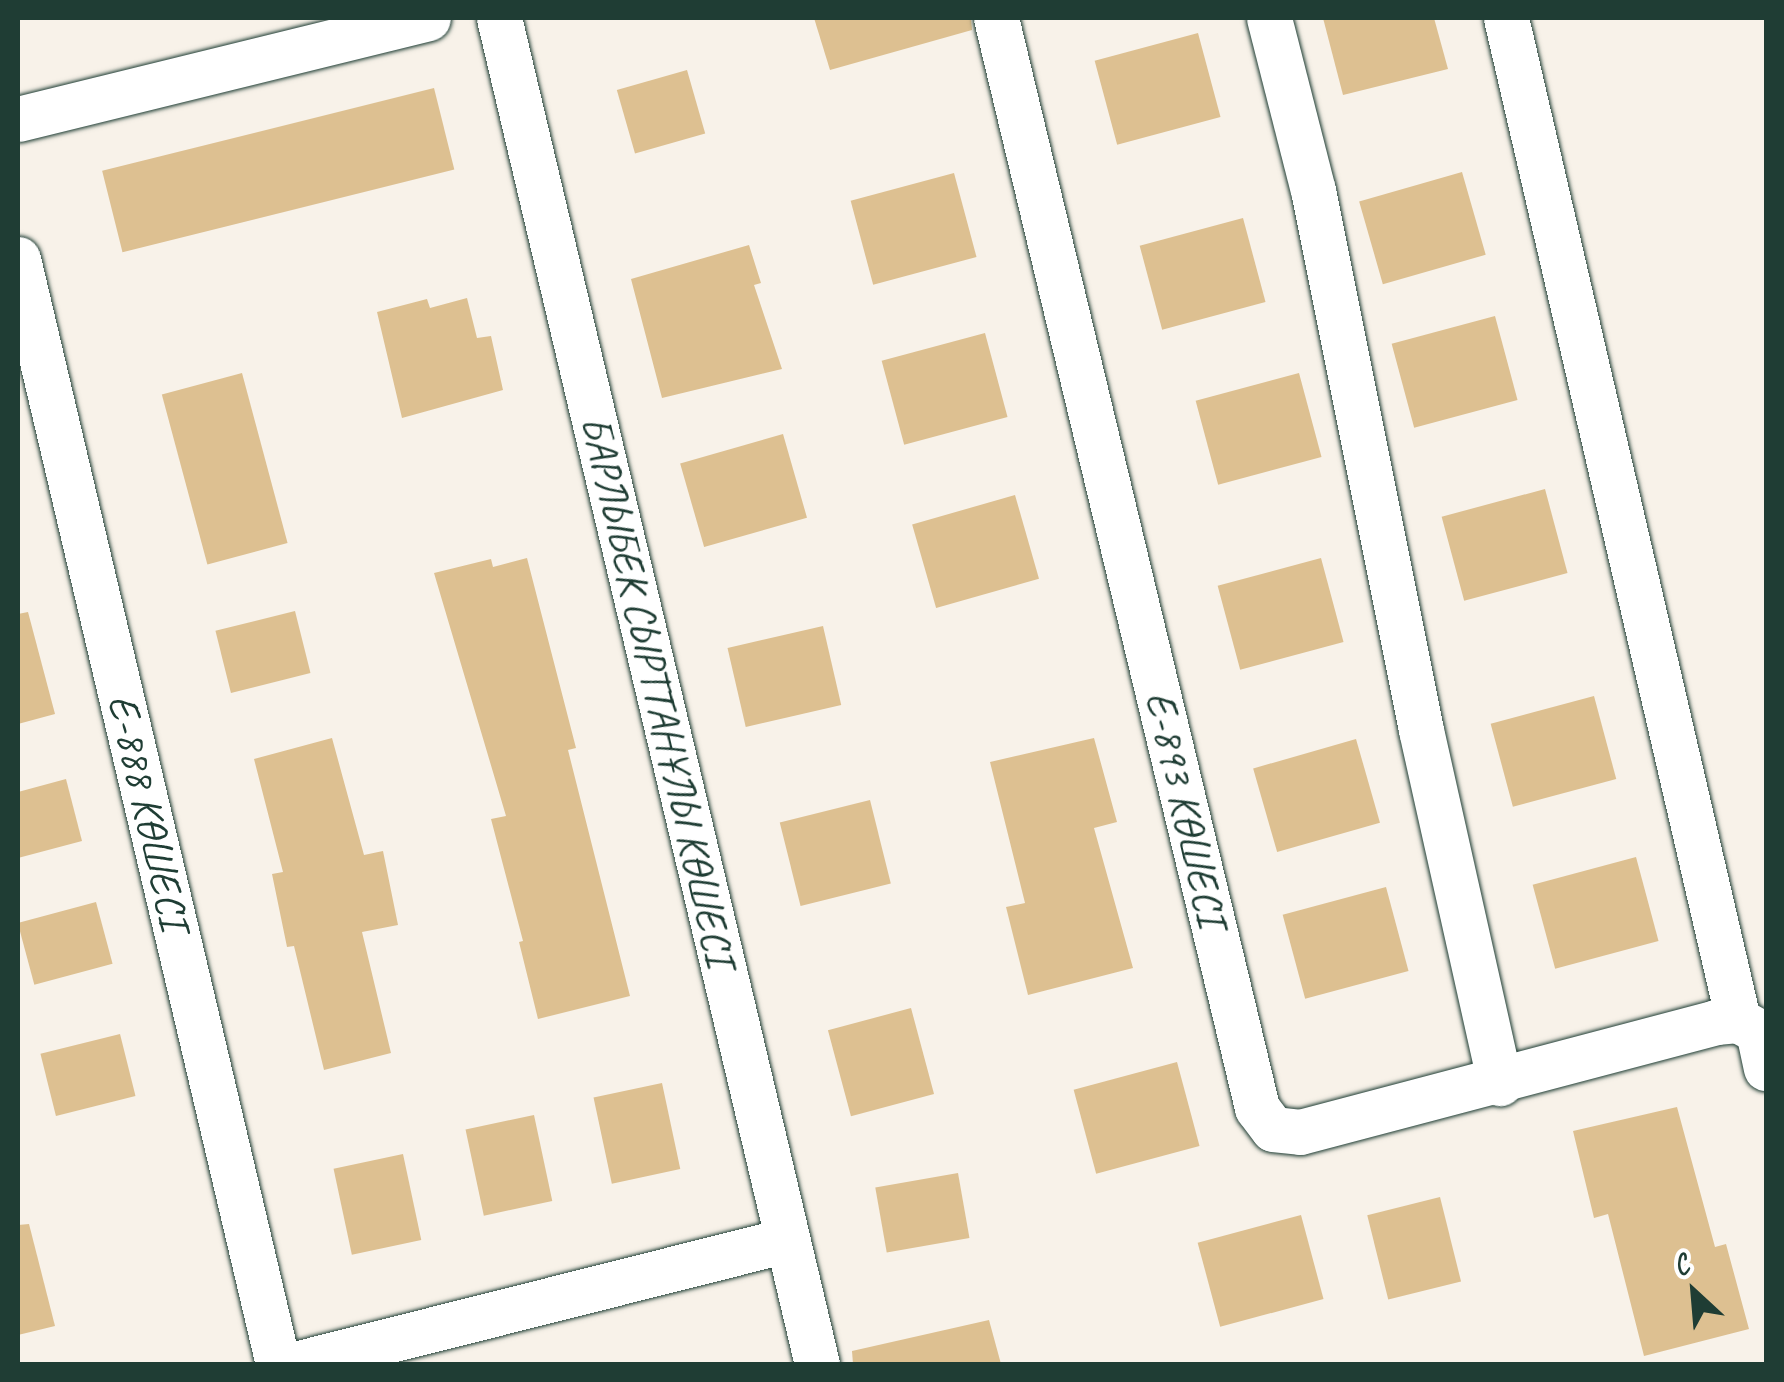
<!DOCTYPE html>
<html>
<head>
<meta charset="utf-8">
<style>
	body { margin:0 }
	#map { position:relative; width:1784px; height:1382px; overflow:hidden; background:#f8f2e9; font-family:Caveat,sans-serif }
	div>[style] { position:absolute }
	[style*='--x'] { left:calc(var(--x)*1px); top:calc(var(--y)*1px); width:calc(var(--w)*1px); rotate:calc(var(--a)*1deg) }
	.building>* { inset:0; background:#ddc091; transform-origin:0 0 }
	.roads { filter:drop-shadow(0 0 2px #1f3d34) drop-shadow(0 0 2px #1f3d34) }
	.street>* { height:45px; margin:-22.5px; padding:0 22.5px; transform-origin:22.5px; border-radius:22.5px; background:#fff }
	span { translate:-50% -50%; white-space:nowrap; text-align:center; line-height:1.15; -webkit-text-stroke:8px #fff; paint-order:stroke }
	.street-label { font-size:42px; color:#1f3d34 }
	.frame { position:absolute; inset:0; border:20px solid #1f3d34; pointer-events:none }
	.north { position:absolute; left:1644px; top:1242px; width:100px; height:100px; -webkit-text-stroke:8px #fff; paint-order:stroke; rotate:334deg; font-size:28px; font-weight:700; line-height:40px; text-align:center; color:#1f3d34 }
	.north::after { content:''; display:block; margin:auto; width:35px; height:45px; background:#1f3d34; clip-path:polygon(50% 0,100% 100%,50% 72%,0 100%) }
</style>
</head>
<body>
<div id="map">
	<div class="building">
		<div style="clip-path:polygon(814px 18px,971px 18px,972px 30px,830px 70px)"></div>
		<div style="clip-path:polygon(1323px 18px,1434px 18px,1448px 69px,1343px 95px)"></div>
		<div style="left:1198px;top:33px;width:87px;height:107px;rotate:75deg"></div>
		<div style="left:687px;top:70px;width:66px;height:73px;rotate:74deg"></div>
		<div style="left:434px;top:88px;width:84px;height:342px;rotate:76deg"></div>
		<div style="left:1462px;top:172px;width:86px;height:107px;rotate:74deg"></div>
		<div style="left:954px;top:173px;width:87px;height:107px;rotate:75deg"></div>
		<div style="left:1243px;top:218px;width:87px;height:107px;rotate:75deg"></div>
		<div style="clip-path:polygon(749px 245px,761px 283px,754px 285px,782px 369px,662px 398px,631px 279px)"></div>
		<div style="clip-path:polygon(467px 298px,477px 338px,491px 336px,503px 390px,402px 418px,377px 312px,427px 299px,430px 308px)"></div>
		<div style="left:1495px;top:316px;width:87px;height:107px;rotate:75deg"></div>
		<div style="left:985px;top:333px;width:87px;height:107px;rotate:75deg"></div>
		<div style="left:242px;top:373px;width:176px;height:83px;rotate:75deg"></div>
		<div style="left:1299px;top:373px;width:87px;height:107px;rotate:75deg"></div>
		<div style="left:783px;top:434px;width:87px;height:107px;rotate:74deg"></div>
		<div style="left:1545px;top:489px;width:87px;height:107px;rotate:75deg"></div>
		<div style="left:1015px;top:495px;width:87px;height:107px;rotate:74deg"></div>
		<div style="clip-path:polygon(527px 558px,576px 748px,568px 750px,630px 996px,538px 1019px,519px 942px,523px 941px,491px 819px,506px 816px,434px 573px,491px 559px,493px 567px)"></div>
		<div style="left:1321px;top:558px;width:87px;height:107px;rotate:75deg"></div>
		<div style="left:295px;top:611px;width:64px;height:82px;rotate:76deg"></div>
		<div style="clip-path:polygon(28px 612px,55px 714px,18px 724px,18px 614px)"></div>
		<div style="left:823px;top:626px;width:81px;height:98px;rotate:77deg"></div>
		<div style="left:1594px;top:696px;width:86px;height:107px;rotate:75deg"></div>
		<div style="clip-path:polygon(332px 738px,364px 855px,383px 851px,398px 925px,362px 932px,391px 1053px,324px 1070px,294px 946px,287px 947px,272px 874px,283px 872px,254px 759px)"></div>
		<div style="clip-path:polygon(1094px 738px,1117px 822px,1094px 828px,1133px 968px,1028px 995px,1006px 907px,1025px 903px,990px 762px)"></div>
		<div style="left:1356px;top:739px;width:87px;height:107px;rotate:74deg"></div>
		<div style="clip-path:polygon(66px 779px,82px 841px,18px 858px,18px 792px)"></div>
		<div style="left:870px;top:800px;width:86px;height:93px;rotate:76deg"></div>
		<div style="left:1636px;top:857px;width:87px;height:107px;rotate:75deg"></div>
		<div style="left:1386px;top:887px;width:87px;height:107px;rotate:75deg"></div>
		<div style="left:96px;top:902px;width:64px;height:81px;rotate:75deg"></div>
		<div style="left:911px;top:1008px;width:89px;height:86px;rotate:75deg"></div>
		<div style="left:120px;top:1034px;width:64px;height:82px;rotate:76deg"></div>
		<div style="left:1177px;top:1062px;width:87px;height:107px;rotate:75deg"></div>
		<div style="left:662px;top:1083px;width:88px;height:70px;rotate:78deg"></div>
		<div style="clip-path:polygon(1677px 1107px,1715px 1247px,1726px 1244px,1749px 1329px,1644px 1356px,1608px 1214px,1594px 1218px,1573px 1131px)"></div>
		<div style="left:534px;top:1115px;width:88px;height:70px;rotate:78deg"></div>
		<div style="left:403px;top:1154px;width:88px;height:71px;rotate:78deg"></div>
		<div style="left:958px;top:1173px;width:66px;height:84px;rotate:80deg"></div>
		<div style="left:1440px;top:1197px;width:87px;height:75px;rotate:76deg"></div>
		<div style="left:1301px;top:1215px;width:87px;height:107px;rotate:75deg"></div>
		<div style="clip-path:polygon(29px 1224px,55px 1326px,18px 1335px,18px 1225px)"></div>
		<div style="clip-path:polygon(989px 1320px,1001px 1364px,853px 1364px,852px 1351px)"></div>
	</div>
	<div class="roads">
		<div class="street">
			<div style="--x:499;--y:18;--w:1383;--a:76.71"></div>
			<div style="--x:996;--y:18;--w:1121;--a:76.53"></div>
			<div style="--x:1257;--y:1108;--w:26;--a:53"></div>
			<div style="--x:1273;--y:1129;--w:27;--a:6"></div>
			<div style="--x:1300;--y:1132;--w:430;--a:-14.8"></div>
			<div style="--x:1716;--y:1022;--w:22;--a:-5"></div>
			<div style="--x:1269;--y:18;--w:178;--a:75.7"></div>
			<div style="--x:1313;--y:190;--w:551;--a:78.69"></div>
			<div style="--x:1421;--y:730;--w:362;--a:77.4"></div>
			<div style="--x:1506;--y:18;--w:1029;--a:76.96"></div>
			<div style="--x:1738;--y:1020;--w:23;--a:29"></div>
			<div style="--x:1758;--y:1031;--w:38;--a:78"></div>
			<div style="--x:18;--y:119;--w:422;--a:-13.8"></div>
			<div style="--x:18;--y:259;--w:1135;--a:76.76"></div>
			<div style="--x:295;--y:1364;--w:507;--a:-14.15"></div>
		</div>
	</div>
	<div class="street-label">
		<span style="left:657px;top:691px;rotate:77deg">БАРЛЫБЕК СЫРТТАНҰЛЫ КӨШЕСІ</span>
		<span style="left:1185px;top:809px;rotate:77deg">Е-893 КӨШЕСІ</span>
		<span style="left:148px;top:812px;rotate:77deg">Е-888 КӨШЕСІ</span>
	</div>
	<div class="frame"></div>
	<div class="north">С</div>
</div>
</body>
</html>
